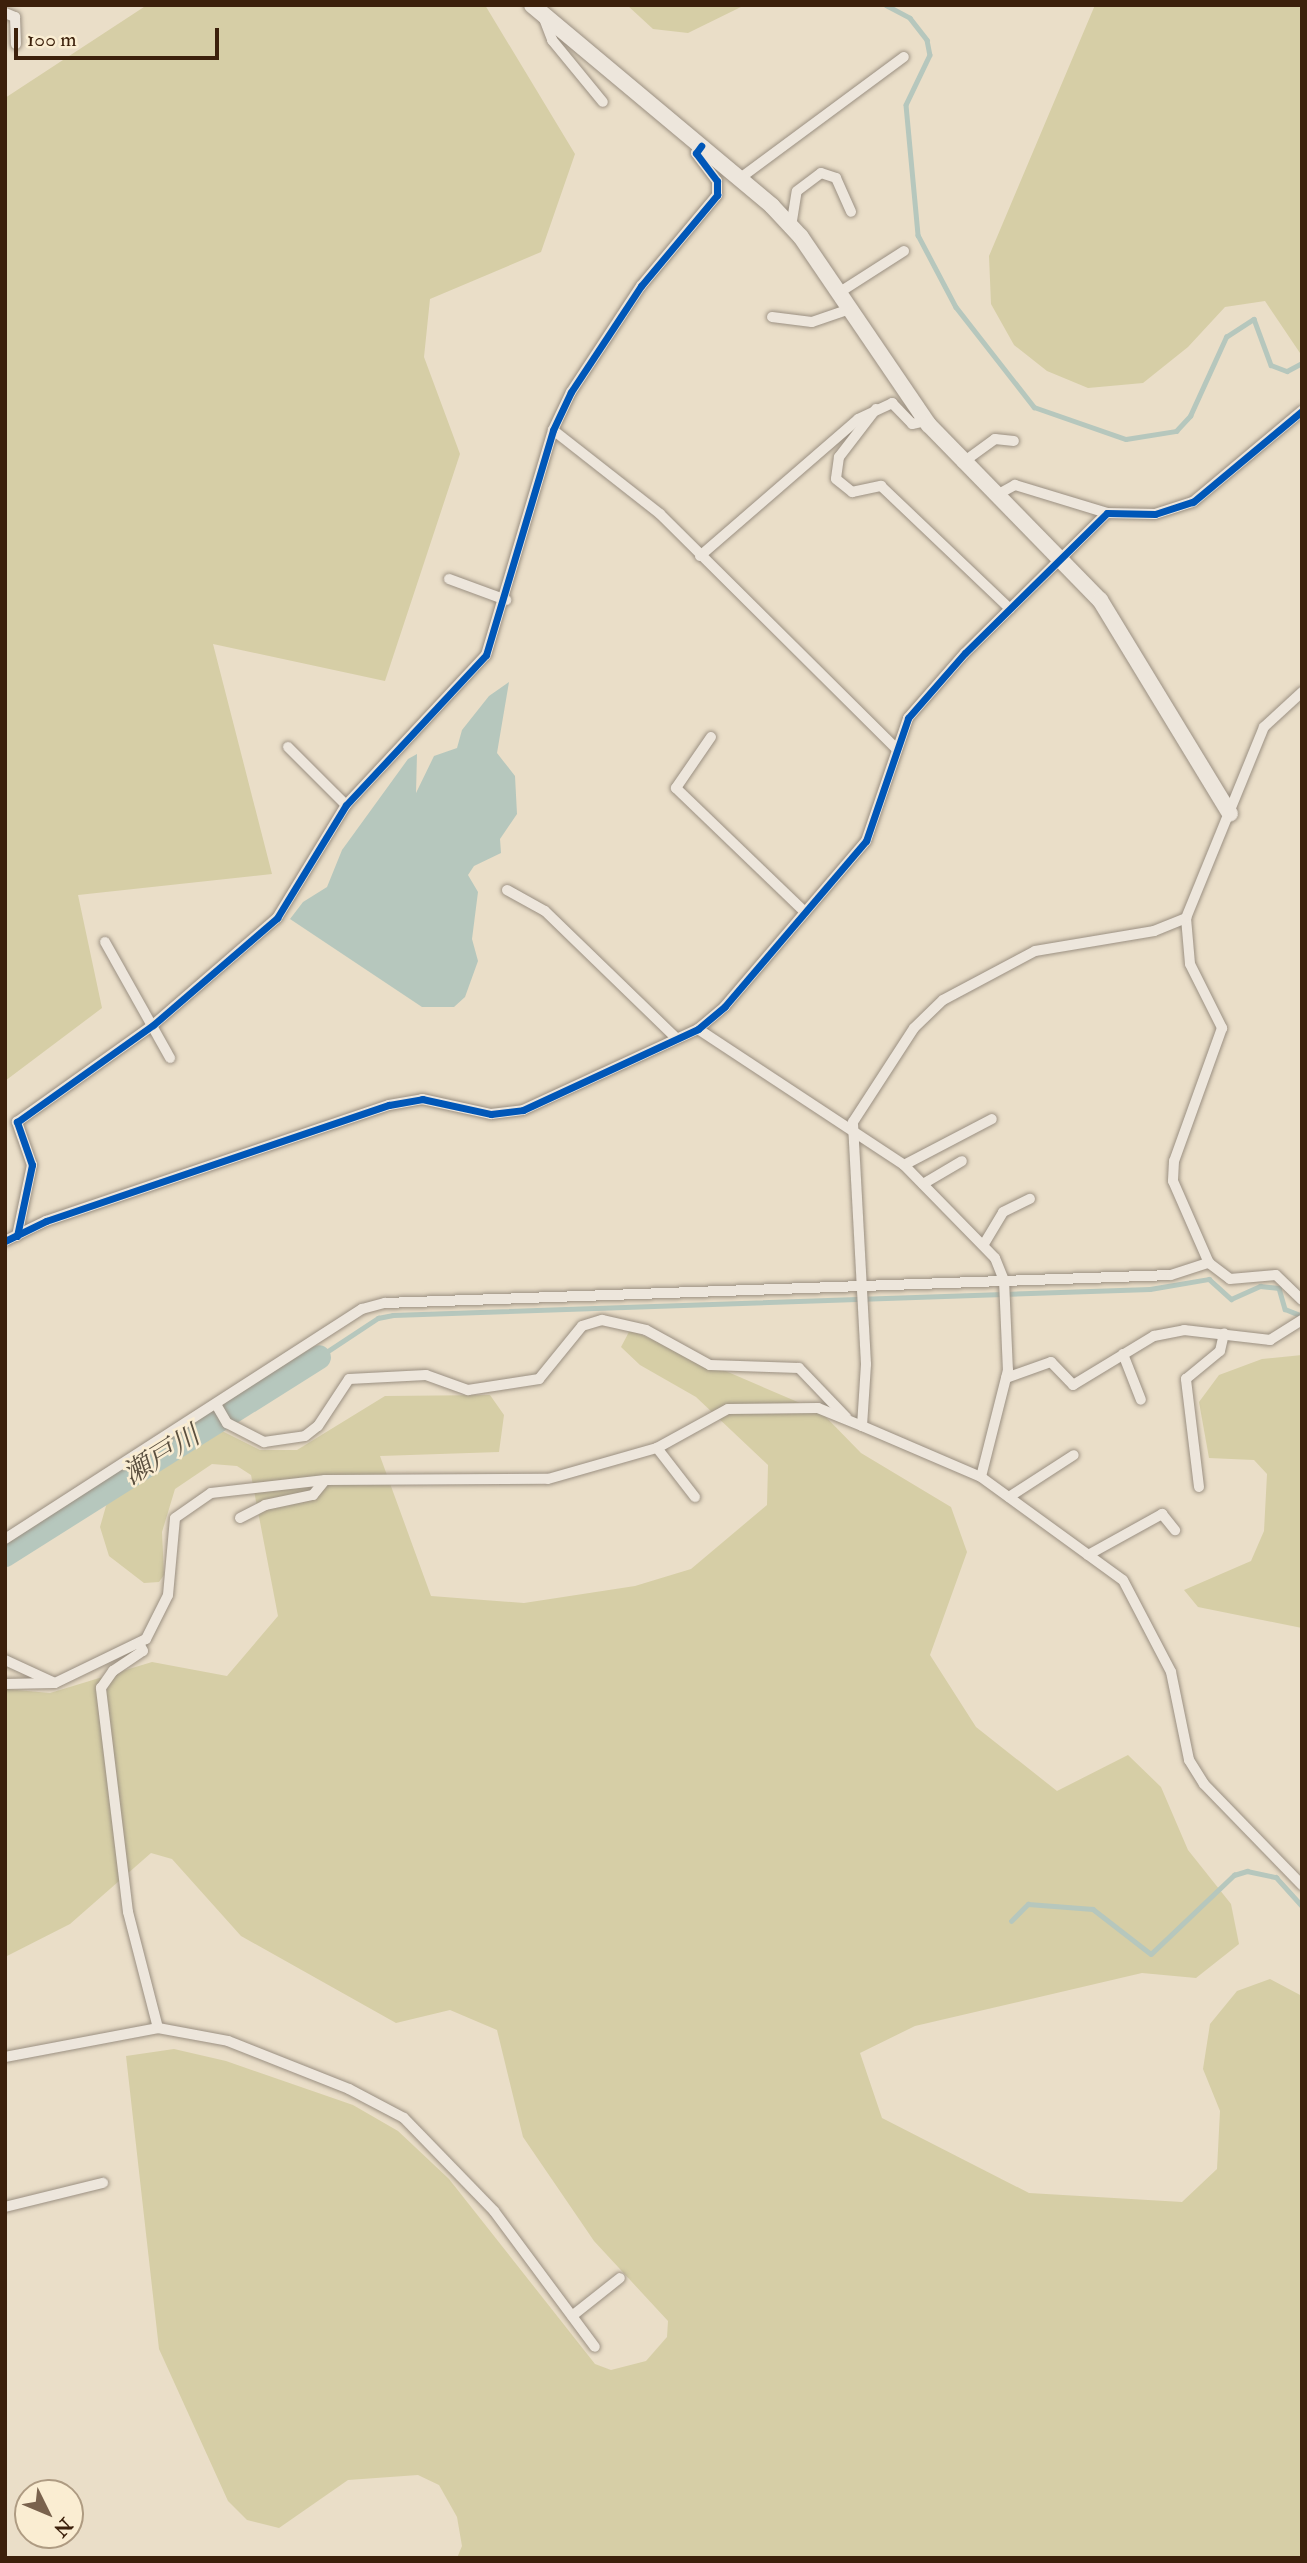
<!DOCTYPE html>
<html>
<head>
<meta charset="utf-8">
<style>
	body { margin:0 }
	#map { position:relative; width:1307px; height:2563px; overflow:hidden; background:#eadec8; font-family:"IM FELL Double Pica","Noto Serif JP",serif }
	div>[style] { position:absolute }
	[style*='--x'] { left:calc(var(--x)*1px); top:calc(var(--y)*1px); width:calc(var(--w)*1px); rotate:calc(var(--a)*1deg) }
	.green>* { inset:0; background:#d6cea6 }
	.water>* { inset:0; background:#b6c7bd }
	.stream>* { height:4.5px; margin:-2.25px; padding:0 2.25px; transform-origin:2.25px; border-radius:2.25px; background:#b6c7bd }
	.river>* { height:24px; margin:-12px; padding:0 12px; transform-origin:12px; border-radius:12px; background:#b6c7bd }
	.roads { filter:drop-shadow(0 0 2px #9b9082) drop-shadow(0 0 2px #9b9082) }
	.street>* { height:10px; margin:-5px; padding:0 5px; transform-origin:5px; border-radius:5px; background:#ede6dc }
	.secondary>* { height:16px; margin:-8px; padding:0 8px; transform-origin:8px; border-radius:8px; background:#ede6dc }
	.cycleway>* { height:7px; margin:-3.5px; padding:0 3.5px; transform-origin:3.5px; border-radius:3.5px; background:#0057b8 }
	span { translate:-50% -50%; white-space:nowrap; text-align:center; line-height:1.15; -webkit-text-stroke:5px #faedd2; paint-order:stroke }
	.water-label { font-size:28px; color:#5a4f3f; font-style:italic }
	.frame { position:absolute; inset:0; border:7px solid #3c200b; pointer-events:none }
	.north { position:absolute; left:14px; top:2479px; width:70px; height:70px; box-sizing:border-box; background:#faedd2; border:2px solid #ae9b82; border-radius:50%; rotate:133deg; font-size:19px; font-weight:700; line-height:28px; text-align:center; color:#3c200b }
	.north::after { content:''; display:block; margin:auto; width:24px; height:32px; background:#79624d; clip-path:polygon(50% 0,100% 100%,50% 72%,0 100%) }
	.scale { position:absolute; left:14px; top:28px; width:205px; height:32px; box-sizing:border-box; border:4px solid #3c200b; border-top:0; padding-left:9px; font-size:21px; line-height:24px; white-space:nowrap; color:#3c200b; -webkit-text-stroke:5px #faedd2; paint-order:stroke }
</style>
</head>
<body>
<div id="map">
	<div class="green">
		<div style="clip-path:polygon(147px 5px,485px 5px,575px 154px,541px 252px,430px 299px,424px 357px,460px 454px,385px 681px,213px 644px,272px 874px,78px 895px,102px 1008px,5px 1081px,5px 98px)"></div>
		<div style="clip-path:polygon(627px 5px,745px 5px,688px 33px,653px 29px)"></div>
		<div style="clip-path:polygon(1095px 5px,1302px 5px,1302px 356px,1265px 301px,1225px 307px,1188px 347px,1143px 383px,1088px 388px,1047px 371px,1014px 345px,991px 304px,989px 256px)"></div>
		<div style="clip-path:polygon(630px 1330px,821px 1412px,861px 1453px,951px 1507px,967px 1552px,930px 1655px,976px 1727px,1057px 1791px,1128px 1755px,1161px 1787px,1188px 1850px,1231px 1904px,1239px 1944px,1196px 1978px,1142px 1973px,915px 2026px,860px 2053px,882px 2118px,1029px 2193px,1182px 2202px,1217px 2169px,1220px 2111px,1203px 2069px,1210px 2024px,1237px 1991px,1270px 1979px,1302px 1996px,1302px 2558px,457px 2558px,462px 2546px,457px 2517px,439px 2485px,418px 2475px,348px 2480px,279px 2528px,247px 2520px,228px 2501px,159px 2349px,126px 2056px,174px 2049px,226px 2061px,353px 2105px,398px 2131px,449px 2179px,595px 2364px,611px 2370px,646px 2361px,667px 2337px,668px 2321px,594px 2241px,523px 2137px,497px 2030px,450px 2010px,396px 2023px,241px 1936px,172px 1859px,151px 1853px,70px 1924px,5px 1957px,5px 1689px,50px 1693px,152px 1662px,227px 1676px,278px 1616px,251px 1475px,237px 1466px,212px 1464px,175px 1489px,162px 1532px,164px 1575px,159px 1582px,144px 1583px,109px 1556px,100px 1527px,108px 1499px,220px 1430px,260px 1450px,297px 1450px,385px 1396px,490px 1395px,504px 1415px,499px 1452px,380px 1456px,431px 1596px,524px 1603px,635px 1586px,691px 1569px,767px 1505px,768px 1465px,696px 1397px,640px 1365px,621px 1347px)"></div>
		<div style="clip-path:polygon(1302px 1355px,1302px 1628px,1198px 1607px,1184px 1590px,1251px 1561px,1264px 1531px,1267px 1474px,1254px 1460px,1209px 1458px,1199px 1402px,1219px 1375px,1262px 1359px)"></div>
	</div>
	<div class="water">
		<div style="clip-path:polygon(509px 682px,497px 753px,515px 776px,517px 814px,500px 839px,501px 853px,474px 866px,468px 875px,478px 892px,472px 939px,478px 961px,465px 997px,454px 1007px,422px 1007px,290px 919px,303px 902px,327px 887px,342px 850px,408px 759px,417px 754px,416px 793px,434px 756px,457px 748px,462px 730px,489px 696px)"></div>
	</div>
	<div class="stream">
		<div style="--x:886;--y:5;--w:27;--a:28"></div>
		<div style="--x:910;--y:18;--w:28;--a:52"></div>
		<div style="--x:927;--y:40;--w:15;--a:79"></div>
		<div style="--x:930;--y:55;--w:55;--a:115.6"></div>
		<div style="--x:906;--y:105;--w:131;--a:84.7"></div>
		<div style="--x:918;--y:235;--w:81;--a:62.2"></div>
		<div style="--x:956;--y:307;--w:127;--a:52"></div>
		<div style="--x:1034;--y:407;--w:97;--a:19.2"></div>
		<div style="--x:1126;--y:439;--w:51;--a:-9.1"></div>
		<div style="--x:1176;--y:431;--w:21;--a:-47"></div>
		<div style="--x:1190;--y:416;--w:87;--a:-65.5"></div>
		<div style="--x:1226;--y:337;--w:33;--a:-33"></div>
		<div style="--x:1254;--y:319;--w:49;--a:69.7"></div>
		<div style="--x:1271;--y:365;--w:17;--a:21"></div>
		<div style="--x:1287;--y:371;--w:17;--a:-28"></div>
		<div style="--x:319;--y:1357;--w:71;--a:-33.5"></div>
		<div style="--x:378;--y:1318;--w:15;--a:-11"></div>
		<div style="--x:393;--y:1315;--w:757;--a:-1.97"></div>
		<div style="--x:1150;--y:1289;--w:60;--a:-9.6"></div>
		<div style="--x:1209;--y:1279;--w:30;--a:42"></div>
		<div style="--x:1231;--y:1299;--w:32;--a:-24"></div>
		<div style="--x:1260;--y:1286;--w:19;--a:6"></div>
		<div style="--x:1279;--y:1288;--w:22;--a:74"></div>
		<div style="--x:1285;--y:1309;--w:18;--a:22"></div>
		<div style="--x:1011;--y:1921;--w:24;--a:-45"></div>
		<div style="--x:1028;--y:1904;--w:65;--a:4.4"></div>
		<div style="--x:1093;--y:1909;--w:73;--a:37.8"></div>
		<div style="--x:1151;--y:1954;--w:115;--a:-43.6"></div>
		<div style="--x:1234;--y:1875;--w:14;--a:-17"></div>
		<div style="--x:1247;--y:1871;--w:30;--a:12"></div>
		<div style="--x:1276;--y:1877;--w:39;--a:48"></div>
	</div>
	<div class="river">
		<div style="--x:5;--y:1555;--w:371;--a:-32.2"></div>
	</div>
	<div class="roads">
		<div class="street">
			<div style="--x:5;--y:13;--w:11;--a:22"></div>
			<div style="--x:15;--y:17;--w:27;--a:88"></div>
			<div style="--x:543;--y:16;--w:26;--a:69"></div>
			<div style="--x:552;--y:40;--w:80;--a:50.6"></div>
			<div style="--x:739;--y:179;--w:205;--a:-36.5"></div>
			<div style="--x:791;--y:227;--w:36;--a:-81"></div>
			<div style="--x:797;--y:191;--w:30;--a:-37"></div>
			<div style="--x:821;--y:173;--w:16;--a:18"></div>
			<div style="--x:836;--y:178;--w:37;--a:66"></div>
			<div style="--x:840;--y:292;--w:76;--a:-32.6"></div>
			<div style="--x:772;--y:317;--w:40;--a:7.1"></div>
			<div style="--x:812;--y:322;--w:40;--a:-18.9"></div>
			<div style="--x:876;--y:409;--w:61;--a:127.6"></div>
			<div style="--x:839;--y:457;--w:22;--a:98"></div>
			<div style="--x:836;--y:479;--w:21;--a:39"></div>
			<div style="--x:852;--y:492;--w:30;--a:-12"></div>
			<div style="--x:881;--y:486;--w:178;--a:43.6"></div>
			<div style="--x:553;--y:430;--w:136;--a:38.1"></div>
			<div style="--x:660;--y:514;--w:334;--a:44.8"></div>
			<div style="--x:962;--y:463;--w:41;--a:-36"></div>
			<div style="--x:995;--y:439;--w:19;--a:6"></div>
			<div style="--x:995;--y:496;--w:23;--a:-29"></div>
			<div style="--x:1015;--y:485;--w:96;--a:16.9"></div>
			<div style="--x:700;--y:556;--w:209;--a:-40.9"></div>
			<div style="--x:858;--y:419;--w:38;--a:-25"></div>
			<div style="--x:892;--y:403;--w:29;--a:46"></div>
			<div style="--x:912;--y:424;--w:14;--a:-12"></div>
			<div style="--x:449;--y:579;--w:61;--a:20.2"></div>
			<div style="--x:711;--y:737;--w:62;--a:124.5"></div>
			<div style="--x:676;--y:788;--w:178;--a:43.9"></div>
			<div style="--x:288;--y:747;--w:82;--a:45"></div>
			<div style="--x:507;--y:890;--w:43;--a:28.9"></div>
			<div style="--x:545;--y:911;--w:182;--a:44.1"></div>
			<div style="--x:1186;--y:918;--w:46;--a:85"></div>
			<div style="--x:1190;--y:964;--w:72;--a:63.4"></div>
			<div style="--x:1222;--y:1028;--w:141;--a:109.8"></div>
			<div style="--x:1174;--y:1161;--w:20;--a:93"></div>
			<div style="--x:1173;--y:1181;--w:90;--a:66.3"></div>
			<div style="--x:1209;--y:1263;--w:26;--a:37"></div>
			<div style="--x:1230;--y:1279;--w:46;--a:-5"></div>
			<div style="--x:1276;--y:1275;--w:36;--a:44"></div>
			<div style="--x:105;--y:942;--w:133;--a:60.7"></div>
			<div style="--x:698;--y:1029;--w:247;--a:33.4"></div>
			<div style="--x:904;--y:1165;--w:130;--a:45.6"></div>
			<div style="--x:995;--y:1258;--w:24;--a:68"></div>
			<div style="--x:1004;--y:1280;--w:90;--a:87.5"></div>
			<div style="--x:1008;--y:1370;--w:110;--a:104.2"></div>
			<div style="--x:981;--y:1477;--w:175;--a:36"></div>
			<div style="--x:1123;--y:1580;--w:104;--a:62.4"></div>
			<div style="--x:1171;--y:1672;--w:90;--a:78.4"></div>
			<div style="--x:1189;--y:1760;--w:28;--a:58"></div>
			<div style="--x:1204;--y:1784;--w:141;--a:45.9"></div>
			<div style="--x:904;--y:1165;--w:99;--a:-27.6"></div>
			<div style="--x:923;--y:1184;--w:45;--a:-30.5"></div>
			<div style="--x:17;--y:1236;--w:73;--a:-78.1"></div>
			<div style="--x:32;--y:1165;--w:46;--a:-109.2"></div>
			<div style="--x:17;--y:1122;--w:167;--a:-35.5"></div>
			<div style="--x:153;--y:1025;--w:164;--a:-40.8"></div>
			<div style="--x:277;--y:918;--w:132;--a:-58.6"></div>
			<div style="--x:346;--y:805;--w:205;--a:-47"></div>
			<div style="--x:486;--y:655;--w:235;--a:-73.4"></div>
			<div style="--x:553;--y:430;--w:42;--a:-64.7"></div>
			<div style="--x:571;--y:392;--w:127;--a:-56.6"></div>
			<div style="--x:641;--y:286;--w:119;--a:-50.1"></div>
			<div style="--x:717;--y:195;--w:14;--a:-90"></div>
			<div style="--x:717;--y:181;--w:35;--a:-127"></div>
			<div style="--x:696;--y:153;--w:9;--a:-54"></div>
			<div style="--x:5;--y:1241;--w:46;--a:-26"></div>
			<div style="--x:46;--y:1221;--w:362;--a:-18.7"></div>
			<div style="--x:389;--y:1105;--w:34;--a:-10"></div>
			<div style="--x:422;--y:1099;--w:71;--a:12.3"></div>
			<div style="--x:491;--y:1114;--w:32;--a:-7"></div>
			<div style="--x:523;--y:1110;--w:193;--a:-24.8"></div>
			<div style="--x:698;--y:1029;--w:35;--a:-40"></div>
			<div style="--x:725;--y:1006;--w:217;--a:-49.5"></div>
			<div style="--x:866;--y:841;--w:130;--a:-71.1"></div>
			<div style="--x:908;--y:718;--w:86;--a:-48.8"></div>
			<div style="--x:965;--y:653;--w:199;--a:-44.6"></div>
			<div style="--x:1107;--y:513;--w:48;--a:1.2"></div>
			<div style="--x:1155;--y:514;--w:40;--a:-18"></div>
			<div style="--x:1193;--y:502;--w:142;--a:-39.9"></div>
			<div style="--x:984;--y:1244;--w:37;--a:-59"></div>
			<div style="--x:1003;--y:1212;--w:30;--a:-26"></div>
			<div style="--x:1123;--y:1354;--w:49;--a:68.6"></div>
			<div style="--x:1006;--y:1378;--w:48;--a:-19.6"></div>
			<div style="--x:1051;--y:1362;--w:32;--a:46"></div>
			<div style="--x:1073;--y:1385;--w:95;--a:-31.2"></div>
			<div style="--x:1154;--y:1336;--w:31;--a:-11"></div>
			<div style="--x:1184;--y:1330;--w:87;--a:6.6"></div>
			<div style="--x:1270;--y:1340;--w:38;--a:-32"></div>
			<div style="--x:217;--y:1406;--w:20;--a:60"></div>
			<div style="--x:227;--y:1423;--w:42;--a:27.2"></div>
			<div style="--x:264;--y:1442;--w:41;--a:-8.3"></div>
			<div style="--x:305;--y:1436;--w:16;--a:-38"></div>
			<div style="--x:318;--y:1426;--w:56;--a:-56.6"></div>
			<div style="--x:349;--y:1379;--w:77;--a:-3"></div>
			<div style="--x:426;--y:1375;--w:45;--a:19.7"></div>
			<div style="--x:468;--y:1390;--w:72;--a:-8.8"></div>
			<div style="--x:539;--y:1379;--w:68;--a:-50.9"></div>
			<div style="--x:582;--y:1326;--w:21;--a:-17"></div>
			<div style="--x:602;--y:1320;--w:45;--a:12.8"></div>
			<div style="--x:646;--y:1330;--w:73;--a:28.7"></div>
			<div style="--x:710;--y:1365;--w:89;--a:1.9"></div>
			<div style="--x:799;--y:1368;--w:68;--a:46.2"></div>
			<div style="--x:657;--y:1448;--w:62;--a:52.2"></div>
			<div style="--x:981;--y:1477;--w:129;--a:-156.8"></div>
			<div style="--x:862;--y:1426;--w:62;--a:-86.3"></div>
			<div style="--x:866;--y:1364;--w:242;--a:-93.1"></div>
			<div style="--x:853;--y:1122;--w:112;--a:-57"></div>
			<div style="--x:914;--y:1028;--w:40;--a:-44"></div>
			<div style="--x:943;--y:1000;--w:104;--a:-28"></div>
			<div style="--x:1035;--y:951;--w:121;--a:-9.5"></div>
			<div style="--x:1154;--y:931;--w:35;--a:-22"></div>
			<div style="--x:1186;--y:918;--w:206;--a:-67.8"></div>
			<div style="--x:1264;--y:727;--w:52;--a:-42.6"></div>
			<div style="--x:1199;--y:1487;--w:109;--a:-96.9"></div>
			<div style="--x:1186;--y:1379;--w:44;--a:-39.5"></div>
			<div style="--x:1220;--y:1351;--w:18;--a:-77"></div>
			<div style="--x:1009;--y:1497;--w:77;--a:-32.9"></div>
			<div style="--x:240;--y:1518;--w:28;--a:-27"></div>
			<div style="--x:265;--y:1505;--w:49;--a:-11.8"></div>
			<div style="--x:313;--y:1495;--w:19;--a:-51"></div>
			<div style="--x:5;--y:1539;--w:425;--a:-32.8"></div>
			<div style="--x:362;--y:1309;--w:24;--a:-15"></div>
			<div style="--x:385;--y:1303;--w:786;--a:-2.04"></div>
			<div style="--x:1171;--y:1275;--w:40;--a:-18"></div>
			<div style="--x:1088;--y:1555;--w:85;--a:-29"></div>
			<div style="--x:1162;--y:1514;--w:21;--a:51"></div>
			<div style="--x:5;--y:1660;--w:55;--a:24.7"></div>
			<div style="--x:55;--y:1683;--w:101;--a:-25.8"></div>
			<div style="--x:146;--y:1639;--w:49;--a:-63.4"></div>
			<div style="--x:168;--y:1595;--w:77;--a:-84.8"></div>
			<div style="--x:175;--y:1518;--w:44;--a:-34.8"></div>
			<div style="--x:211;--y:1493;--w:115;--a:-6.5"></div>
			<div style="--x:325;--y:1480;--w:223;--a:-0.3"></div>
			<div style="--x:548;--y:1479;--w:113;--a:-15.9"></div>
			<div style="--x:657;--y:1448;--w:81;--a:-28.8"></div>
			<div style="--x:728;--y:1409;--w:90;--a:-0.6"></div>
			<div style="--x:818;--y:1408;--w:48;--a:22.2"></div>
			<div style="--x:5;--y:1684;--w:49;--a:-1.2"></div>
			<div style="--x:158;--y:2028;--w:71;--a:10.5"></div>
			<div style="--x:228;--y:2041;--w:130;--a:21.6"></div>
			<div style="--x:349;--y:2089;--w:62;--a:27.8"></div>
			<div style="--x:404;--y:2118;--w:129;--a:45.9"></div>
			<div style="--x:494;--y:2211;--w:169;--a:53.4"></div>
			<div style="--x:5;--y:2057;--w:156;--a:-10.7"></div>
			<div style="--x:158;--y:2028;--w:120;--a:-104.5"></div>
			<div style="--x:128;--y:1912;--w:226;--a:-96.9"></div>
			<div style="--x:101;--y:1688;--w:21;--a:-55"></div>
			<div style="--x:113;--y:1671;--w:36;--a:-34"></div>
			<div style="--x:143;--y:1651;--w:9;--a:-117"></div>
			<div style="--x:5;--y:2207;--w:101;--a:-13.8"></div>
			<div style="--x:572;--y:2316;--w:61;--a:-38.4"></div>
		</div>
		<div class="secondary">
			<div style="--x:532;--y:5;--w:313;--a:39.9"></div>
			<div style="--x:772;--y:206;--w:42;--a:46.9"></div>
			<div style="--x:801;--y:237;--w:227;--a:55.8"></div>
			<div style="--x:929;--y:425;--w:245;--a:45.7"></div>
			<div style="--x:1100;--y:600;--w:250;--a:58.7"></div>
		</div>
	</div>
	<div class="cycleway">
		<div style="--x:17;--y:1236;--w:73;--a:-78.1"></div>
		<div style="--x:32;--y:1165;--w:46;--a:-109.2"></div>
		<div style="--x:17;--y:1122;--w:167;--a:-35.5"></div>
		<div style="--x:153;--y:1025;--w:164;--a:-40.8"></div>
		<div style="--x:277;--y:918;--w:132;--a:-58.6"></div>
		<div style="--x:346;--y:805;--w:205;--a:-47"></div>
		<div style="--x:486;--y:655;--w:235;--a:-73.4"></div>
		<div style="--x:553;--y:430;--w:42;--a:-64.7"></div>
		<div style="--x:571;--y:392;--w:127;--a:-56.6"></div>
		<div style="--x:641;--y:286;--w:119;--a:-50.1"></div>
		<div style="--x:717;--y:195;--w:14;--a:-90"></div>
		<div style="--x:717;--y:181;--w:35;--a:-127"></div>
		<div style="--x:696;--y:153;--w:9;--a:-54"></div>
		<div style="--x:5;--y:1241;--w:46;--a:-26"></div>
		<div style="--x:46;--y:1221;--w:362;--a:-18.7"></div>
		<div style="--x:389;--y:1105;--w:34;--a:-10"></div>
		<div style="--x:422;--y:1099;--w:71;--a:12.3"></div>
		<div style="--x:491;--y:1114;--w:32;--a:-7"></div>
		<div style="--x:523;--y:1110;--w:193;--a:-24.8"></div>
		<div style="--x:698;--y:1029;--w:35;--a:-40"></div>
		<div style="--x:725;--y:1006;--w:217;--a:-49.5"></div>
		<div style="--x:866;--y:841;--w:130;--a:-71.1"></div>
		<div style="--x:908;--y:718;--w:86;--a:-48.8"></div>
		<div style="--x:965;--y:653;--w:199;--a:-44.6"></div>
		<div style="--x:1107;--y:513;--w:48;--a:1.2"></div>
		<div style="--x:1155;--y:514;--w:40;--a:-18"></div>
		<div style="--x:1193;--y:502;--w:142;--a:-39.9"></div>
	</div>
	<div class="water-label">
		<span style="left:162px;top:1456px;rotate:-32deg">瀬戸川</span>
	</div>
	<div class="frame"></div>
	<div class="north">N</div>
	<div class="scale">100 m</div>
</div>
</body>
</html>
